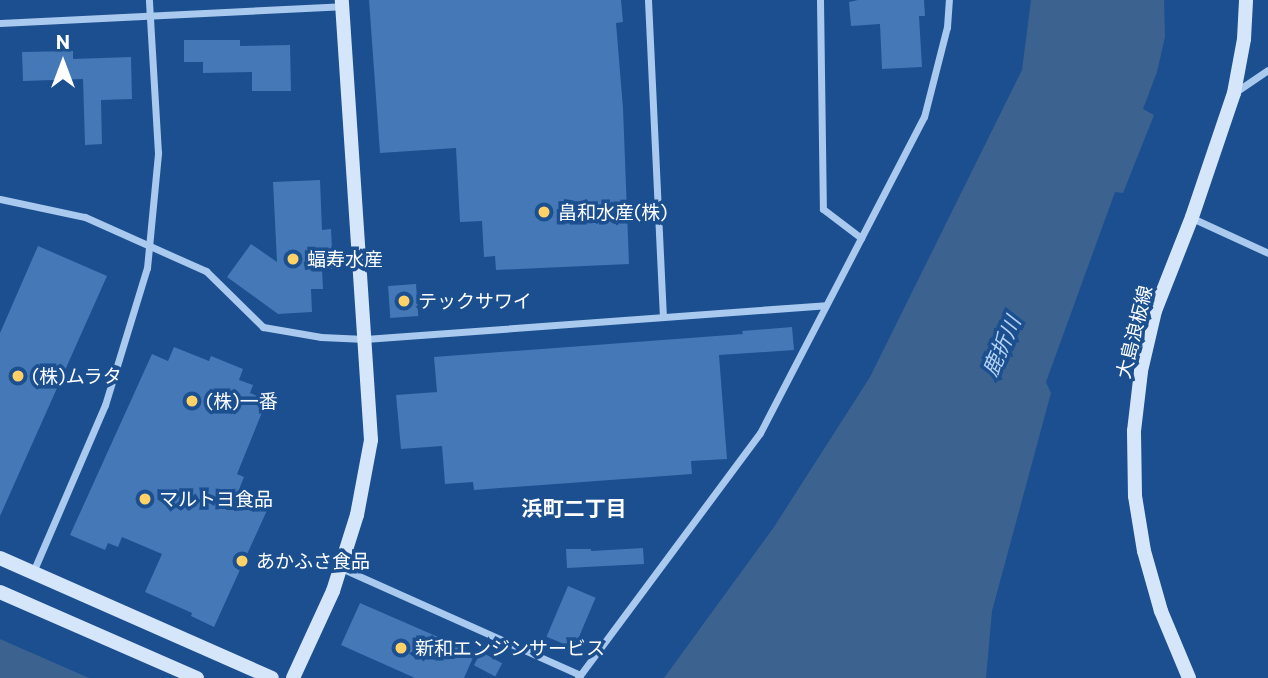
<!DOCTYPE html>
<html>
<head>
<meta charset="utf-8">
<style>
	body { margin:0 }
	#map { position:relative; width:1268px; height:678px; overflow:hidden; background:#1b4f8f; font-family:Commissioner,"Noto Sans JP",sans-serif }
	div>[style] { position:absolute }
	[style*='--x'] { left:calc(var(--x)*1px); top:calc(var(--y)*1px); width:calc(var(--w)*1px); rotate:calc(var(--a)*1deg) }
	.water>* { inset:0; background:#3c6290 }
	.building>* { inset:0; background:#4478b7; transform-origin:0 0 }
	.street>* { height:7px; margin:-3.5px; padding:0 3.5px; transform-origin:3.5px; border-radius:3.5px; background:#a9c9ee }
	.secondary>* { height:14px; margin:-7px; padding:0 7px; transform-origin:7px; border-radius:7px; background:#d6e6fa }
	.dots>* { width:19px; height:19px; translate:-50% -50%; box-sizing:border-box; border:4px solid #1b4f8f; border-radius:50% }
	span { translate:-50% -50%; white-space:nowrap; text-align:center; line-height:1.15; -webkit-text-stroke:7px #1b4f8f; paint-order:stroke }
	.poi-label { font-size:19px; color:#fff }
	.left { translate:0 -50%; text-align:left }
	.street-label { font-size:19px; color:#fff }
	.water-label { font-size:21px; color:#b5d3f5; font-style:italic }
	.neighbourhood-label { font-size:21px; color:#fff; font-weight:700 }
	.north { position:absolute; left:28px; top:28px; width:70px; height:70px; -webkit-text-stroke:5px #1b4f8f; paint-order:stroke; rotate:0deg; font-size:19px; font-weight:700; line-height:28px; text-align:center; color:#fff }
	.north::after { content:''; display:block; margin:auto; width:24px; height:32px; background:#fff; clip-path:polygon(50% 0,100% 100%,50% 72%,0 100%) }
</style>
</head>
<body>
<div id="map">
	<div class="water">
		<div style="clip-path:polygon(1031px 0,1164px 0,1165px 37px,1157px 72px,1143px 109px,1154px 115px,1123px 193px,1115px 192px,1046px 382px,1051px 393px,992px 611px,986px 678px,664px 678px,774px 527px,870px 377px,1022px 70px)"></div>
		<div style="clip-path:polygon(0 639px,89px 678px,0 678px)"></div>
	</div>
	<div class="building">
		<div style="clip-path:polygon(369px 0,621px 0,623px 22px,616px 23px,623px 108px,629px 264px,496px 270px,495px 256px,484px 257px,482px 221px,460px 222px,456px 148px,380px 153px)"></div>
		<div style="clip-path:polygon(858px 0,924px 0,925px 16px,919px 16px,922px 67px,882px 69px,880px 24px,851px 26px,849px 2px)"></div>
		<div style="clip-path:polygon(184px 40px,240px 40px,240px 46px,290px 45px,291px 91px,252px 91px,252px 72px,203px 73px,203px 62px,184px 62px)"></div>
		<div style="clip-path:polygon(73px 51px,73px 59px,131px 57px,132px 99px,101px 100px,102px 144px,85px 145px,83px 79px,23px 81px,22px 52px)"></div>
		<div style="clip-path:polygon(320px 180px,322px 230px,331px 229px,333px 269px,322px 269px,323px 289px,311px 289px,312px 312px,278px 314px,227px 277px,251px 244px,277px 262px,273px 182px)"></div>
		<div style="clip-path:polygon(38px 246px,107px 276px,0 516px,0 333px)"></div>
		<div style="left:416px;top:284px;width:32px;height:28px;rotate:86deg"></div>
		<div style="clip-path:polygon(792px 327px,794px 350px,719px 355px,727px 459px,691px 461px,692px 474px,474px 490px,473px 482px,445px 484px,442px 446px,401px 449px,396px 395px,437px 392px,434px 357px,743px 334px,742px 331px)"></div>
		<div style="clip-path:polygon(174px 347px,209px 361px,211px 356px,243px 369px,239px 380px,253px 385px,250px 393px,267px 400px,237px 474px,244px 477px,238px 492px,269px 506px,214px 627px,191px 616px,192px 613px,145px 592px,162px 554px,122px 537px,118px 547px,108px 543px,105px 550px,70px 535px,152px 354px,168px 361px)"></div>
		<div style="clip-path:polygon(643px 548px,644px 564px,567px 568px,566px 549px,591px 549px,591px 551px)"></div>
		<div style="left:568px;top:586px;width:30px;height:55px;rotate:23deg"></div>
		<div style="clip-path:polygon(360px 603px,475px 653px,464px 678px,415px 678px,341px 645px)"></div>
		<div style="left:481px;top:652px;width:24px;height:15px;rotate:28deg"></div>
	</div>
	<div class="street">
		<div style="--x:648;--y:0;--w:317;--a:87.3"></div>
		<div style="--x:820;--y:0;--w:209;--a:89.2"></div>
		<div style="--x:823;--y:209;--w:48;--a:37.3"></div>
		<div style="--x:0;--y:23;--w:342;--a:-2.8"></div>
		<div style="--x:1234;--y:93;--w:41;--a:-34.1"></div>
		<div style="--x:0;--y:199;--w:87;--a:12"></div>
		<div style="--x:85;--y:217;--w:133;--a:24.1"></div>
		<div style="--x:206;--y:271;--w:80;--a:44.5"></div>
		<div style="--x:263;--y:327;--w:59;--a:9.8"></div>
		<div style="--x:321;--y:337;--w:44;--a:2.6"></div>
		<div style="--x:365;--y:339;--w:462;--a:-4.2"></div>
		<div style="--x:1192;--y:218;--w:84;--a:24.7"></div>
		<div style="--x:341;--y:568;--w:262;--a:24.1"></div>
		<div style="--x:33;--y:572;--w:182;--a:-66.7"></div>
		<div style="--x:105;--y:405;--w:143;--a:-73"></div>
		<div style="--x:147;--y:268;--w:116;--a:-84.5"></div>
		<div style="--x:158;--y:153;--w:153;--a:-93.4"></div>
		<div style="--x:578;--y:678;--w:305;--a:-53.4"></div>
		<div style="--x:760;--y:433;--w:356;--a:-62.6"></div>
		<div style="--x:924;--y:117;--w:93;--a:-75.7"></div>
		<div style="--x:947;--y:27;--w:27;--a:-86"></div>
	</div>
	<div class="secondary">
		<div style="--x:0;--y:558;--w:297;--a:23.8"></div>
		<div style="--x:0;--y:592;--w:215;--a:23.6"></div>
		<div style="--x:293;--y:678;--w:96;--a:-65.3"></div>
		<div style="--x:333;--y:591;--w:80;--a:-72.5"></div>
		<div style="--x:357;--y:515;--w:76;--a:-79.4"></div>
		<div style="--x:371;--y:440;--w:441;--a:-93.8"></div>
		<div style="--x:1189;--y:678;--w:73;--a:-112.7"></div>
		<div style="--x:1161;--y:611;--w:62;--a:-105.8"></div>
		<div style="--x:1144;--y:551;--w:56;--a:-99.3"></div>
		<div style="--x:1135;--y:496;--w:65;--a:-90.9"></div>
		<div style="--x:1134;--y:431;--w:60;--a:-83.3"></div>
		<div style="--x:1141;--y:371;--w:62;--a:-76.9"></div>
		<div style="--x:1155;--y:311;--w:101;--a:-68.5"></div>
		<div style="--x:1192;--y:217;--w:131;--a:-71.3"></div>
		<div style="--x:1234;--y:93;--w:55;--a:-79.5"></div>
		<div style="--x:1244;--y:39;--w:39;--a:-87"></div>
	</div>
	<div class="dots">
		<div style="left:544px;top:212px;background:#ffd166"></div>
		<div style="left:293px;top:259px;background:#ffd166"></div>
		<div style="left:404px;top:301px;background:#ffd166"></div>
		<div style="left:18px;top:376px;background:#ffd166"></div>
		<div style="left:192px;top:401px;background:#ffd166"></div>
		<div style="left:145px;top:499px;background:#ffd166"></div>
		<div style="left:242px;top:561px;background:#ffd166"></div>
		<div style="left:401px;top:648px;background:#ffd166"></div>
	</div>
	<div class="poi-label">
		<span class="left" style="left:558px;top:212px">畠和水産(株)</span>
		<span class="left" style="left:307px;top:259px">蝠寿水産</span>
		<span class="left" style="left:418px;top:301px">テックサワイ</span>
		<span class="left" style="left:32px;top:376px">(株)ムラタ</span>
		<span class="left" style="left:206px;top:401px">(株)一番</span>
		<span class="left" style="left:159px;top:499px">マルトヨ食品</span>
		<span class="left" style="left:256px;top:561px">あかふさ食品</span>
		<span class="left" style="left:415px;top:648px">新和エンジンサービス</span>
	</div>
	<div class="street-label">
		<span style="left:1134px;top:332px;rotate:-76deg">大島浪板線</span>
	</div>
	<div class="water-label">
		<span style="left:1001px;top:346px;rotate:-66deg">鹿折川</span>
	</div>
	<div class="neighbourhood-label">
		<span style="left:574px;top:508px">浜町二丁目</span>
	</div>
	<div class="north">N</div>
</div>
</body>
</html>
